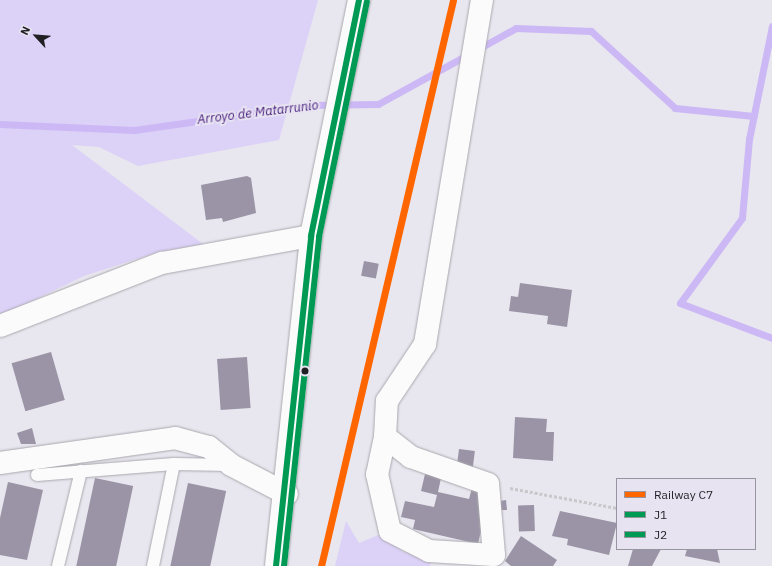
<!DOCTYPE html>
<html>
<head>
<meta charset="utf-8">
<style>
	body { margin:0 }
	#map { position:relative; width:772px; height:566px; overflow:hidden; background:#e8e6ee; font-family:"IBM Plex Sans",sans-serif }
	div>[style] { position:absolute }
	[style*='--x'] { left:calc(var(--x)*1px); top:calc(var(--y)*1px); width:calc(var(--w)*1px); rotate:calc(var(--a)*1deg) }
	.green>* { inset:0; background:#dcd1f7 }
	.stream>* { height:7px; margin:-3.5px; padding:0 3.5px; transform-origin:3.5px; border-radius:3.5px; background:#ccb8f5 }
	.building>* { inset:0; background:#9a94a6; transform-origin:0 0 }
	.path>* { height:2.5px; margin-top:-1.25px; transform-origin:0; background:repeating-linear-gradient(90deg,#c9c8cb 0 3px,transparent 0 5px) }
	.roads { filter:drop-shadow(0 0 1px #aaa8ae) drop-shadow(0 0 1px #aaa8ae) }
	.lane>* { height:12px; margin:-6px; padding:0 6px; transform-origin:6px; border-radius:6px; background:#fcfbfc }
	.street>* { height:22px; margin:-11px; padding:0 11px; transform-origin:11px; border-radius:11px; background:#fcfbfc }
	.secondary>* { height:22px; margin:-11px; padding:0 11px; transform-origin:11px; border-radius:11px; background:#fcfbfc }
	.bus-1>* { height:6px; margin:-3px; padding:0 3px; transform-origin:3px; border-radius:3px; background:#009a55 }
	.bus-2>* { height:6px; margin:-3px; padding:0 3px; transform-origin:3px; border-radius:3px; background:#009a55 }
	.rail-1>* { height:7px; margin:-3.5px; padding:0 3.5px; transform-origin:3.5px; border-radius:3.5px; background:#f60 }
	.dots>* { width:11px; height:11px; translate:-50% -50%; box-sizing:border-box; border:2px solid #e7e3f1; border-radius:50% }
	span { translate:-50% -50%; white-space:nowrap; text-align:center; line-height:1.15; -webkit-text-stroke:4px #e7e3f1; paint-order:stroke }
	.water-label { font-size:13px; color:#481d7d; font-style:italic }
	.legend { position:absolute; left:616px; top:478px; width:140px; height:72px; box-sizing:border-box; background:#e7e3f1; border:1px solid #97959f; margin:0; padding:5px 7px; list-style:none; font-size:12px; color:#201f24 }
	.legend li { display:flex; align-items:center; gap:8px; height:20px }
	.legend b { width:20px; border:1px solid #97959f }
	.north { position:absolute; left:16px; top:16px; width:40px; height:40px; -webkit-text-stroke:3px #e7e3f1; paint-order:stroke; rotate:296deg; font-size:11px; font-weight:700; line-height:16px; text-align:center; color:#201f24 }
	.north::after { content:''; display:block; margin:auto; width:14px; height:18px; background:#201f24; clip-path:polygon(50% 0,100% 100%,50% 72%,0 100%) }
</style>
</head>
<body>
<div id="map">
	<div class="green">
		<div style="clip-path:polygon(0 0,318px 0,279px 140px,138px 166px,99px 147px,72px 145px,203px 244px,155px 253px,84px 276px,0 316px)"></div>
		<div style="clip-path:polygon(346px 521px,359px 543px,381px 534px,402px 551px,431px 562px,430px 566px,335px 566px)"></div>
	</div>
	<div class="stream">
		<div style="--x:772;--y:26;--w:115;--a:101.5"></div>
		<div style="--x:749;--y:139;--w:79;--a:95.1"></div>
		<div style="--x:742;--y:218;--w:105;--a:126.1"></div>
		<div style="--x:680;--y:303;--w:98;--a:20.8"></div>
		<div style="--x:478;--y:49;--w:43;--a:-28.9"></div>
		<div style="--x:516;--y:28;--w:75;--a:2.3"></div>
		<div style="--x:591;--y:31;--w:114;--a:42.5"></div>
		<div style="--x:675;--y:108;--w:79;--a:5.8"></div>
		<div style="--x:0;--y:124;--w:134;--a:2.6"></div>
		<div style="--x:134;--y:130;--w:177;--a:-8.1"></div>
		<div style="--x:309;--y:105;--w:69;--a:-0.8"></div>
		<div style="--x:378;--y:104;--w:104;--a:-28.8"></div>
	</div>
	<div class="building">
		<div style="clip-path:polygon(247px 176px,251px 178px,256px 213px,223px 222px,222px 218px,206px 220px,201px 185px)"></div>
		<div style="left:364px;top:261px;width:15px;height:15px;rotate:11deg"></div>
		<div style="clip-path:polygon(520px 283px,572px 290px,567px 327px,547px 324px,548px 316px,509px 311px,511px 296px,518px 297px)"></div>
		<div style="left:51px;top:352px;width:50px;height:41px;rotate:74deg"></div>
		<div style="left:247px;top:357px;width:51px;height:30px;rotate:86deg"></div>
		<div style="clip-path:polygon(515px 417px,547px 419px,546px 432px,554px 432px,553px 461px,513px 458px)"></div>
		<div style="clip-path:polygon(32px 428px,36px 444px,21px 444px,17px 433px)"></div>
		<div style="left:459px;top:449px;width:16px;height:17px;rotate:7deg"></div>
		<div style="clip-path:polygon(425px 474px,441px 478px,438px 492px,469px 499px,472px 488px,486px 492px,487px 505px,478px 544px,413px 529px,415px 520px,401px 517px,405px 501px,434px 507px,437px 495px,421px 491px)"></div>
		<div style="left:95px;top:478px;width:39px;height:90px;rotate:12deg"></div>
		<div style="clip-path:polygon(8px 482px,43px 490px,27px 560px,0 555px,0 518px)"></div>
		<div style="left:188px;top:483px;width:39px;height:85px;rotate:12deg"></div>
		<div style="clip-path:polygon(506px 500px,507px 510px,500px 510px,500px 501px)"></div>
		<div style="left:534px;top:505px;width:26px;height:16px;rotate:88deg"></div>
		<div style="clip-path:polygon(560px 511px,617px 523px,609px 555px,567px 545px,568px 539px,552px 536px)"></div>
		<div style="clip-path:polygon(521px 536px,557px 560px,553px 566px,511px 566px,505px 561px)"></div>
		<div style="clip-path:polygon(633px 549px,661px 549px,652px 566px,628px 566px)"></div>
		<div style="clip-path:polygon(687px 549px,717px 549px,720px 563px,685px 556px)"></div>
	</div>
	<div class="path">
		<div style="--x:510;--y:488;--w:109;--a:10.6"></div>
	</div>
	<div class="roads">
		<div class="lane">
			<div style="--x:37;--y:475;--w:137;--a:-4.6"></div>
			<div style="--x:174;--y:464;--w:56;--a:1"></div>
			<div style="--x:58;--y:566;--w:98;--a:-76.4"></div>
			<div style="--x:153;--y:566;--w:104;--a:-78.4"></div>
		</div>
		<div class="street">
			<div style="--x:0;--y:326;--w:174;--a:-21.3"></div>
			<div style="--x:162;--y:263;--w:151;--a:-10.3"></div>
			<div style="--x:385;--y:437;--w:38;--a:102"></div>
			<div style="--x:377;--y:474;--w:58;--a:77.2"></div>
			<div style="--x:390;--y:531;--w:44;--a:27.1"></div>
			<div style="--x:429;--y:551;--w:65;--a:3.5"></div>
			<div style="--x:494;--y:555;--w:71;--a:-94.8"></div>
			<div style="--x:488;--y:484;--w:82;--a:-160.7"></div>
			<div style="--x:411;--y:457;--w:33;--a:-142"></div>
			<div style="--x:385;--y:437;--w:36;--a:-87"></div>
			<div style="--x:387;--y:401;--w:69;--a:-56.3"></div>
			<div style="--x:425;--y:344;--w:349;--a:-80.6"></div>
			<div style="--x:0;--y:463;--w:177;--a:-8.1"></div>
			<div style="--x:175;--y:438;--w:35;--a:15"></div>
			<div style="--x:209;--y:447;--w:28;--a:39"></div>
			<div style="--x:231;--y:465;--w:63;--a:27.4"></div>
		</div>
		<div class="secondary">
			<div style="--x:276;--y:566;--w:332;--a:-83.9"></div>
			<div style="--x:311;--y:236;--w:241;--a:-78.5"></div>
		</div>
	</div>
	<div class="bus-1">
		<div style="--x:276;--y:566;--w:332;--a:-83.9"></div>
		<div style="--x:311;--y:236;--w:241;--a:-78.5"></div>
	</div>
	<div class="bus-2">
		<div style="--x:284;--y:566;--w:331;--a:-83.9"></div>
		<div style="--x:319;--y:237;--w:240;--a:-78.5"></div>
	</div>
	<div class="rail-1">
		<div style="--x:321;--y:566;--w:581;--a:-76.87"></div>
	</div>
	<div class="dots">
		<div style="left:305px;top:371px;background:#201f24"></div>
	</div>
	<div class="water-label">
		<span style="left:258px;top:113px;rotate:-7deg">Arroyo de Matarrunio</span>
	</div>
	<ul class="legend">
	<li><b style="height:5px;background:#f60"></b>Railway C7</li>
	<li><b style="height:5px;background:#009a55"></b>J1</li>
	<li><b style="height:5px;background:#009a55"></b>J2</li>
	</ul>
	<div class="north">N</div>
</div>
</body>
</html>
